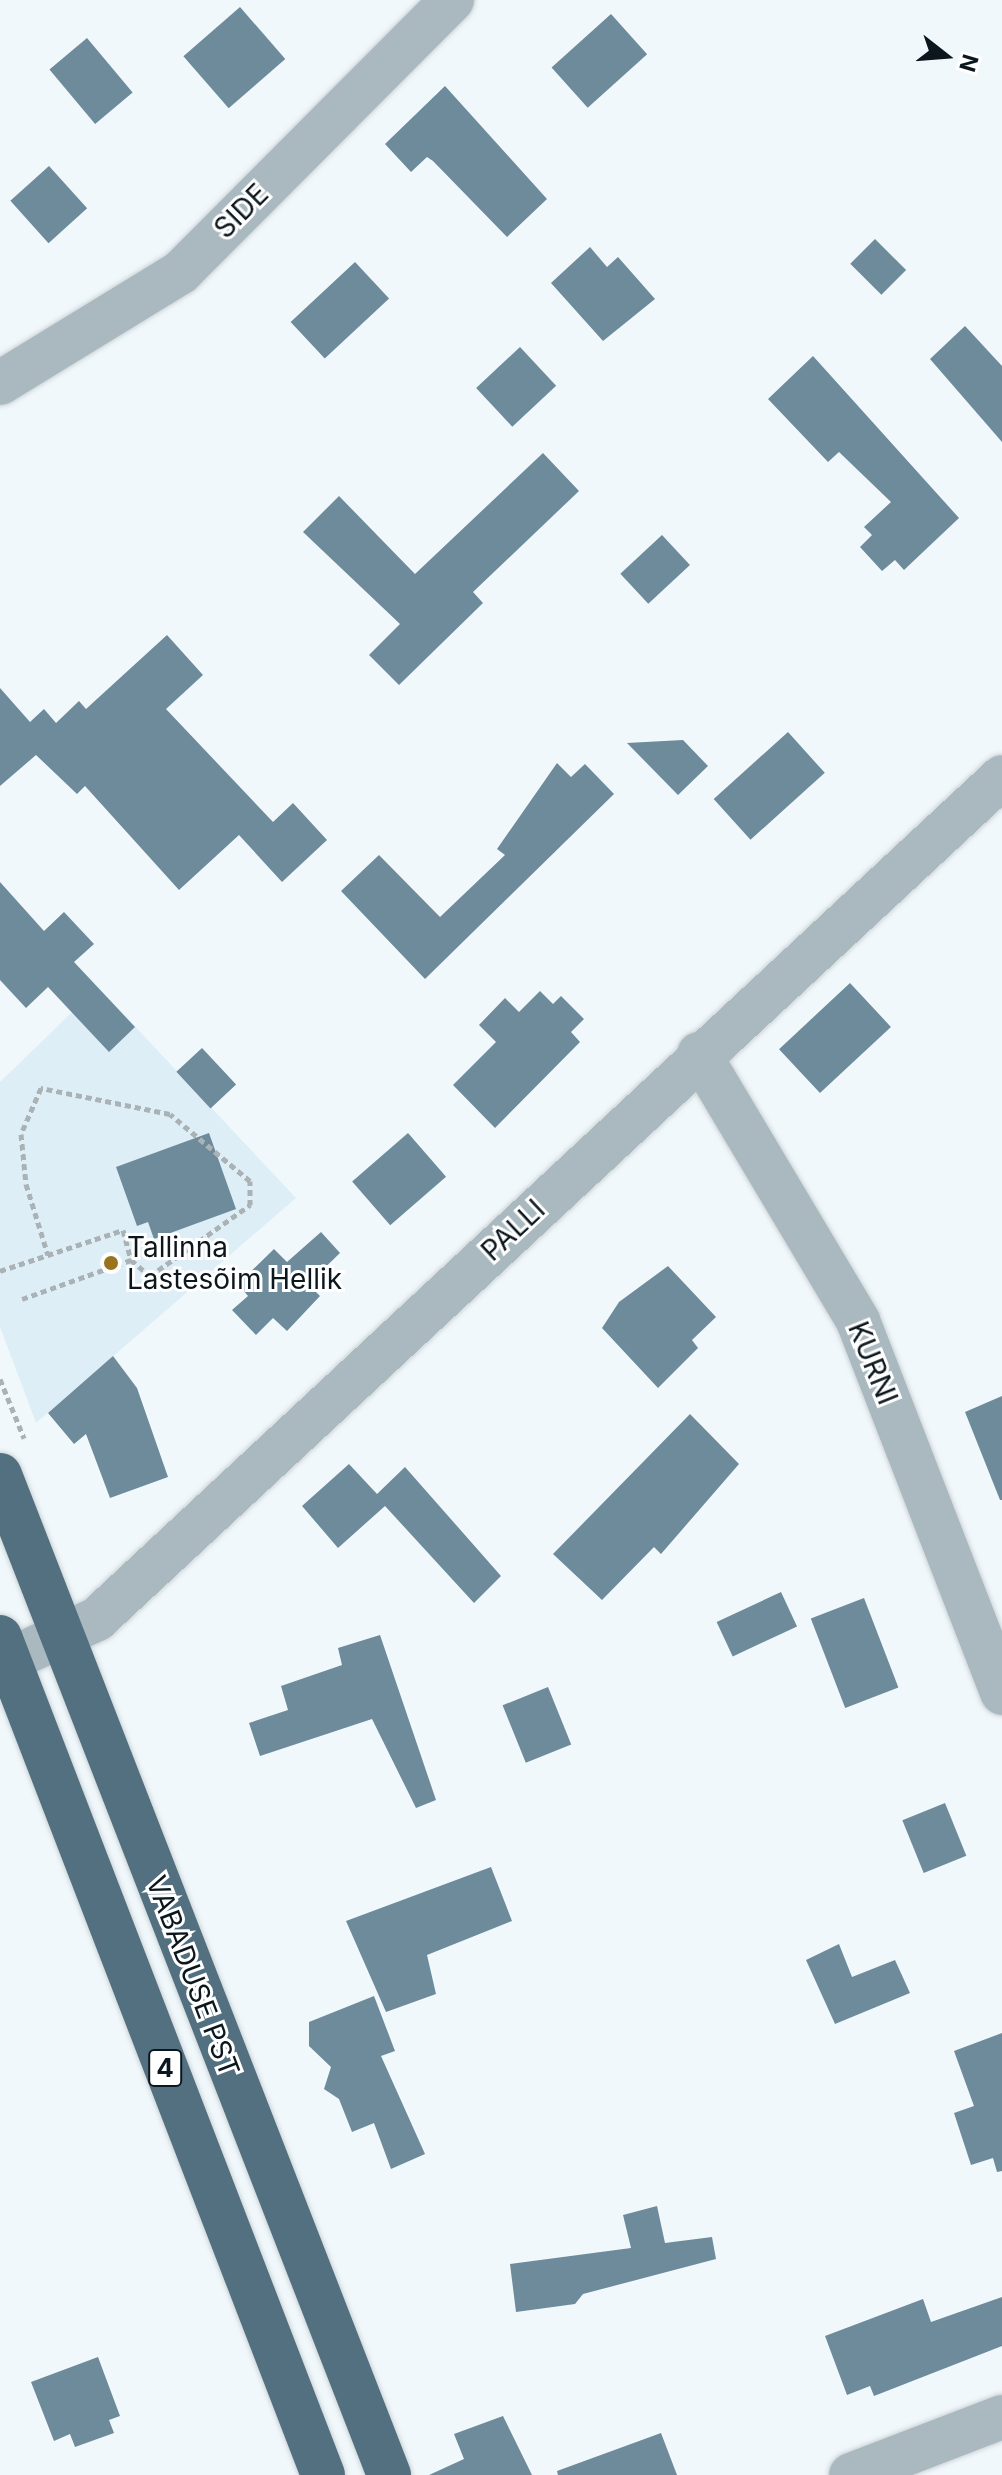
<!DOCTYPE html>
<html>
<head>
<meta charset="utf-8">
<style>
	body { margin:0 }
	#map { position:relative; width:1002px; height:2475px; overflow:hidden; background:#f1f8fb; font-family:Inter,sans-serif }
	div>[style] { position:absolute }
	[style*='--x'] { left:calc(var(--x)*1px); top:calc(var(--y)*1px); width:calc(var(--w)*1px); rotate:calc(var(--a)*1deg) }
	.built>* { inset:0; background:#deeef7 }
	.building>* { inset:0; background:#6d8b9b; transform-origin:0 0 }
	.path>* { height:5px; margin-top:-2.5px; transform-origin:0; background:repeating-linear-gradient(90deg,#aab2b6 0 6px,transparent 0 10px) }
	.roads { filter:drop-shadow(0 0 2px #ccd4d7) drop-shadow(0 0 2px #ccd4d7) }
	.street>* { height:44px; margin:-22px; padding:0 22px; transform-origin:22px; border-radius:22px; background:#aab8c0 }
	.highway>* { height:44px; margin:-22px; padding:0 22px; transform-origin:22px; border-radius:22px; background:#527080 }
	.dots>* { width:22px; height:22px; translate:-50% -50%; box-sizing:border-box; border:4px solid #fff; border-radius:50% }
	span { translate:-50% -50%; white-space:nowrap; text-align:center; line-height:1.15; -webkit-text-stroke:6px #fff; paint-order:stroke }
	.shield-label span { padding:2px 6px; background:#fff; border:2px solid; border-radius:6px; -webkit-text-stroke-width:0 }
	.shield-label { font-size:26px; color:#0b161d; font-weight:700 }
	.street-label { font-size:28px; color:#0b161d }
	.poi-label { font-size:28px; color:#0b161d }
	.left { translate:0 -50%; text-align:left }
	.north { position:absolute; left:906px; top:16px; width:80px; height:80px; -webkit-text-stroke:6px #fff; paint-order:stroke; rotate:107deg; font-size:22px; font-weight:700; line-height:32px; text-align:center; color:#0b161d }
	.north::after { content:''; display:block; margin:auto; width:28px; height:36px; background:#0b161d; clip-path:polygon(50% 0,100% 100%,50% 72%,0 100%) }
</style>
</head>
<body>
<div id="map">
	<div class="built">
		<div style="clip-path:polygon(98px 987px,296px 1198px,36px 1423px,0 1327px,0 1082px)"></div>
	</div>
	<div class="building">
		<div style="left:240px;top:7px;width:69px;height:75px;rotate:49deg"></div>
		<div style="left:611px;top:14px;width:54px;height:80px;rotate:48deg"></div>
		<div style="left:87px;top:38px;width:71px;height:49px;rotate:50deg"></div>
		<div style="clip-path:polygon(445px 86px,547px 199px,507px 237px,433px 161px,427px 157px,411px 172px,385px 144px)"></div>
		<div style="left:49px;top:166px;width:57px;height:52px;rotate:48deg"></div>
		<div style="left:875px;top:239px;width:44px;height:35px;rotate:45deg"></div>
		<div style="clip-path:polygon(590px 247px,607px 267px,618px 257px,655px 299px,603px 341px,551px 283px)"></div>
		<div style="left:355px;top:262px;width:50px;height:88px;rotate:47deg"></div>
		<div style="clip-path:polygon(965px 326px,1002px 366px,1002px 442px,930px 359px)"></div>
		<div style="left:520px;top:347px;width:53px;height:60px;rotate:47deg"></div>
		<div style="clip-path:polygon(813px 356px,959px 518px,904px 570px,895px 560px,882px 571px,860px 547px,872px 535px,864px 527px,891px 502px,839px 452px,828px 462px,768px 399px)"></div>
		<div style="clip-path:polygon(543px 453px,579px 491px,473px 592px,483px 603px,399px 685px,369px 655px,400px 624px,303px 532px,339px 496px,415px 574px)"></div>
		<div style="left:662px;top:535px;width:41px;height:57px;rotate:47deg"></div>
		<div style="clip-path:polygon(167px 635px,203px 675px,166px 709px,273px 822px,293px 803px,327px 840px,282px 882px,239px 835px,179px 890px,85px 786px,77px 794px,36px 755px,0 786px,0 688px,30px 722px,44px 709px,56px 723px,79px 701px,86px 709px)"></div>
		<div style="left:788px;top:732px;width:55px;height:100px;rotate:48deg"></div>
		<div style="clip-path:polygon(683px 740px,708px 766px,678px 795px,627px 743px)"></div>
		<div style="clip-path:polygon(557px 763px,571px 777px,585px 764px,614px 794px,425px 979px,341px 891px,379px 855px,440px 917px,505px 855px,497px 849px)"></div>
		<div style="clip-path:polygon(0 882px,44px 931px,64px 912px,94px 944px,74px 962px,135px 1027px,109px 1052px,48px 987px,26px 1008px,0 980px)"></div>
		<div style="left:850px;top:983px;width:60px;height:97px;rotate:47deg"></div>
		<div style="clip-path:polygon(540px 991px,553px 1004px,561px 996px,584px 1019px,571px 1032px,580px 1042px,495px 1128px,453px 1085px,496px 1042px,479px 1025px,505px 998px,519px 1012px)"></div>
		<div style="left:202px;top:1048px;width:50px;height:35px;rotate:47deg"></div>
		<div style="clip-path:polygon(209px 1133px,236px 1209px,154px 1239px,148px 1222px,137px 1226px,116px 1167px)"></div>
		<div style="left:408px;top:1133px;width:58px;height:74px;rotate:49deg"></div>
		<div style="clip-path:polygon(321px 1232px,340px 1253px,308px 1284px,320px 1296px,287px 1331px,273px 1318px,256px 1335px,232px 1310px,248px 1296px,238px 1284px,274px 1249px,287px 1262px)"></div>
		<div style="clip-path:polygon(668px 1266px,716px 1317px,692px 1340px,698px 1348px,658px 1388px,602px 1328px,619px 1302px)"></div>
		<div style="clip-path:polygon(113px 1356px,137px 1388px,168px 1477px,110px 1498px,86px 1434px,74px 1444px,48px 1413px)"></div>
		<div style="clip-path:polygon(1002px 1396px,1002px 1500px,1000px 1500px,965px 1412px)"></div>
		<div style="clip-path:polygon(690px 1414px,739px 1464px,661px 1554px,654px 1547px,602px 1600px,553px 1554px)"></div>
		<div style="clip-path:polygon(349px 1464px,377px 1494px,405px 1467px,501px 1576px,474px 1603px,385px 1506px,338px 1548px,302px 1506px)"></div>
		<div style="left:781px;top:1592px;width:38px;height:71px;rotate:65deg"></div>
		<div style="left:864px;top:1598px;width:96px;height:57px;rotate:69deg"></div>
		<div style="clip-path:polygon(380px 1635px,436px 1800px,416px 1808px,372px 1719px,260px 1756px,249px 1723px,288px 1710px,281px 1686px,342px 1665px,338px 1648px)"></div>
		<div style="left:548px;top:1687px;width:62px;height:49px;rotate:68deg"></div>
		<div style="left:945px;top:1803px;width:57px;height:46px;rotate:68deg"></div>
		<div style="clip-path:polygon(491px 1867px,512px 1921px,427px 1955px,436px 1994px,386px 2012px,346px 1921px)"></div>
		<div style="clip-path:polygon(839px 1944px,852px 1977px,895px 1960px,910px 1993px,835px 2024px,806px 1960px)"></div>
		<div style="clip-path:polygon(374px 1996px,395px 2051px,381px 2056px,425px 2154px,391px 2169px,374px 2123px,352px 2132px,339px 2099px,324px 2089px,331px 2067px,309px 2046px,309px 2022px)"></div>
		<div style="clip-path:polygon(1002px 2033px,1002px 2171px,997px 2172px,993px 2158px,971px 2165px,954px 2113px,974px 2106px,954px 2051px)"></div>
		<div style="clip-path:polygon(657px 2206px,665px 2243px,712px 2237px,716px 2259px,583px 2294px,575px 2304px,516px 2312px,510px 2264px,631px 2248px,623px 2215px)"></div>
		<div style="clip-path:polygon(1002px 2297px,1002px 2346px,874px 2396px,870px 2386px,847px 2395px,825px 2336px,923px 2299px,931px 2322px)"></div>
		<div style="clip-path:polygon(98px 2357px,120px 2416px,109px 2420px,114px 2433px,75px 2447px,70px 2434px,54px 2441px,31px 2382px)"></div>
		<div style="clip-path:polygon(503px 2416px,532px 2475px,429px 2475px,464px 2459px,454px 2434px)"></div>
		<div style="clip-path:polygon(661px 2433px,677px 2475px,558px 2475px,557px 2471px)"></div>
	</div>
	<div class="path">
		<div style="--x:0;--y:1271;--w:130;--a:-18.4"></div>
		<div style="--x:123;--y:1230;--w:31;--a:75"></div>
		<div style="--x:131;--y:1260;--w:25;--a:40"></div>
		<div style="--x:150;--y:1276;--w:123;--a:-35.4"></div>
		<div style="--x:250;--y:1205;--w:24;--a:-90"></div>
		<div style="--x:250;--y:1181;--w:104;--a:-140.1"></div>
		<div style="--x:170;--y:1114;--w:132;--a:-168.6"></div>
		<div style="--x:41;--y:1088;--w:50;--a:113.5"></div>
		<div style="--x:21;--y:1134;--w:50;--a:84.3"></div>
		<div style="--x:26;--y:1184;--w:74;--a:72.8"></div>
		<div style="--x:22;--y:1299;--w:116;--a:-19.7"></div>
		<div style="--x:0;--y:1379;--w:64;--a:67.9"></div>
	</div>
	<div class="roads">
		<div class="street">
			<div style="--x:0;--y:383;--w:212;--a:-31.5"></div>
			<div style="--x:181;--y:272;--w:384;--a:-45.1"></div>
			<div style="--x:699;--y:1054;--w:311;--a:59.2"></div>
			<div style="--x:858;--y:1321;--w:399;--a:68.8"></div>
			<div style="--x:9;--y:1660;--w:97;--a:-25"></div>
			<div style="--x:97;--y:1619;--w:1236;--a:-42.93"></div>
			<div style="--x:851;--y:2475;--w:162;--a:-21"></div>
		</div>
		<div class="highway">
			<div style="--x:0;--y:1475;--w:1073;--a:68.74"></div>
			<div style="--x:0;--y:1637;--w:898;--a:68.92"></div>
		</div>
	</div>
	<div class="dots">
		<div style="left:111px;top:1263px;background:#99731e"></div>
	</div>
	<div class="shield-label">
		<span style="left:165px;top:2068px">4</span>
	</div>
	<div class="street-label">
		<span style="left:241px;top:211px;rotate:-45deg">SIDE</span>
		<span style="left:513px;top:1230px;rotate:-43deg">PALLI</span>
		<span style="left:873px;top:1363px;rotate:68deg">KURNI</span>
		<span style="left:193px;top:1976px;rotate:69deg">VABADUSE PST</span>
	</div>
	<div class="poi-label">
		<span class="left" style="left:127px;top:1263px">Tallinna<br>Lastesõim Hellik</span>
	</div>
	<div class="north">N</div>
</div>
</body>
</html>
